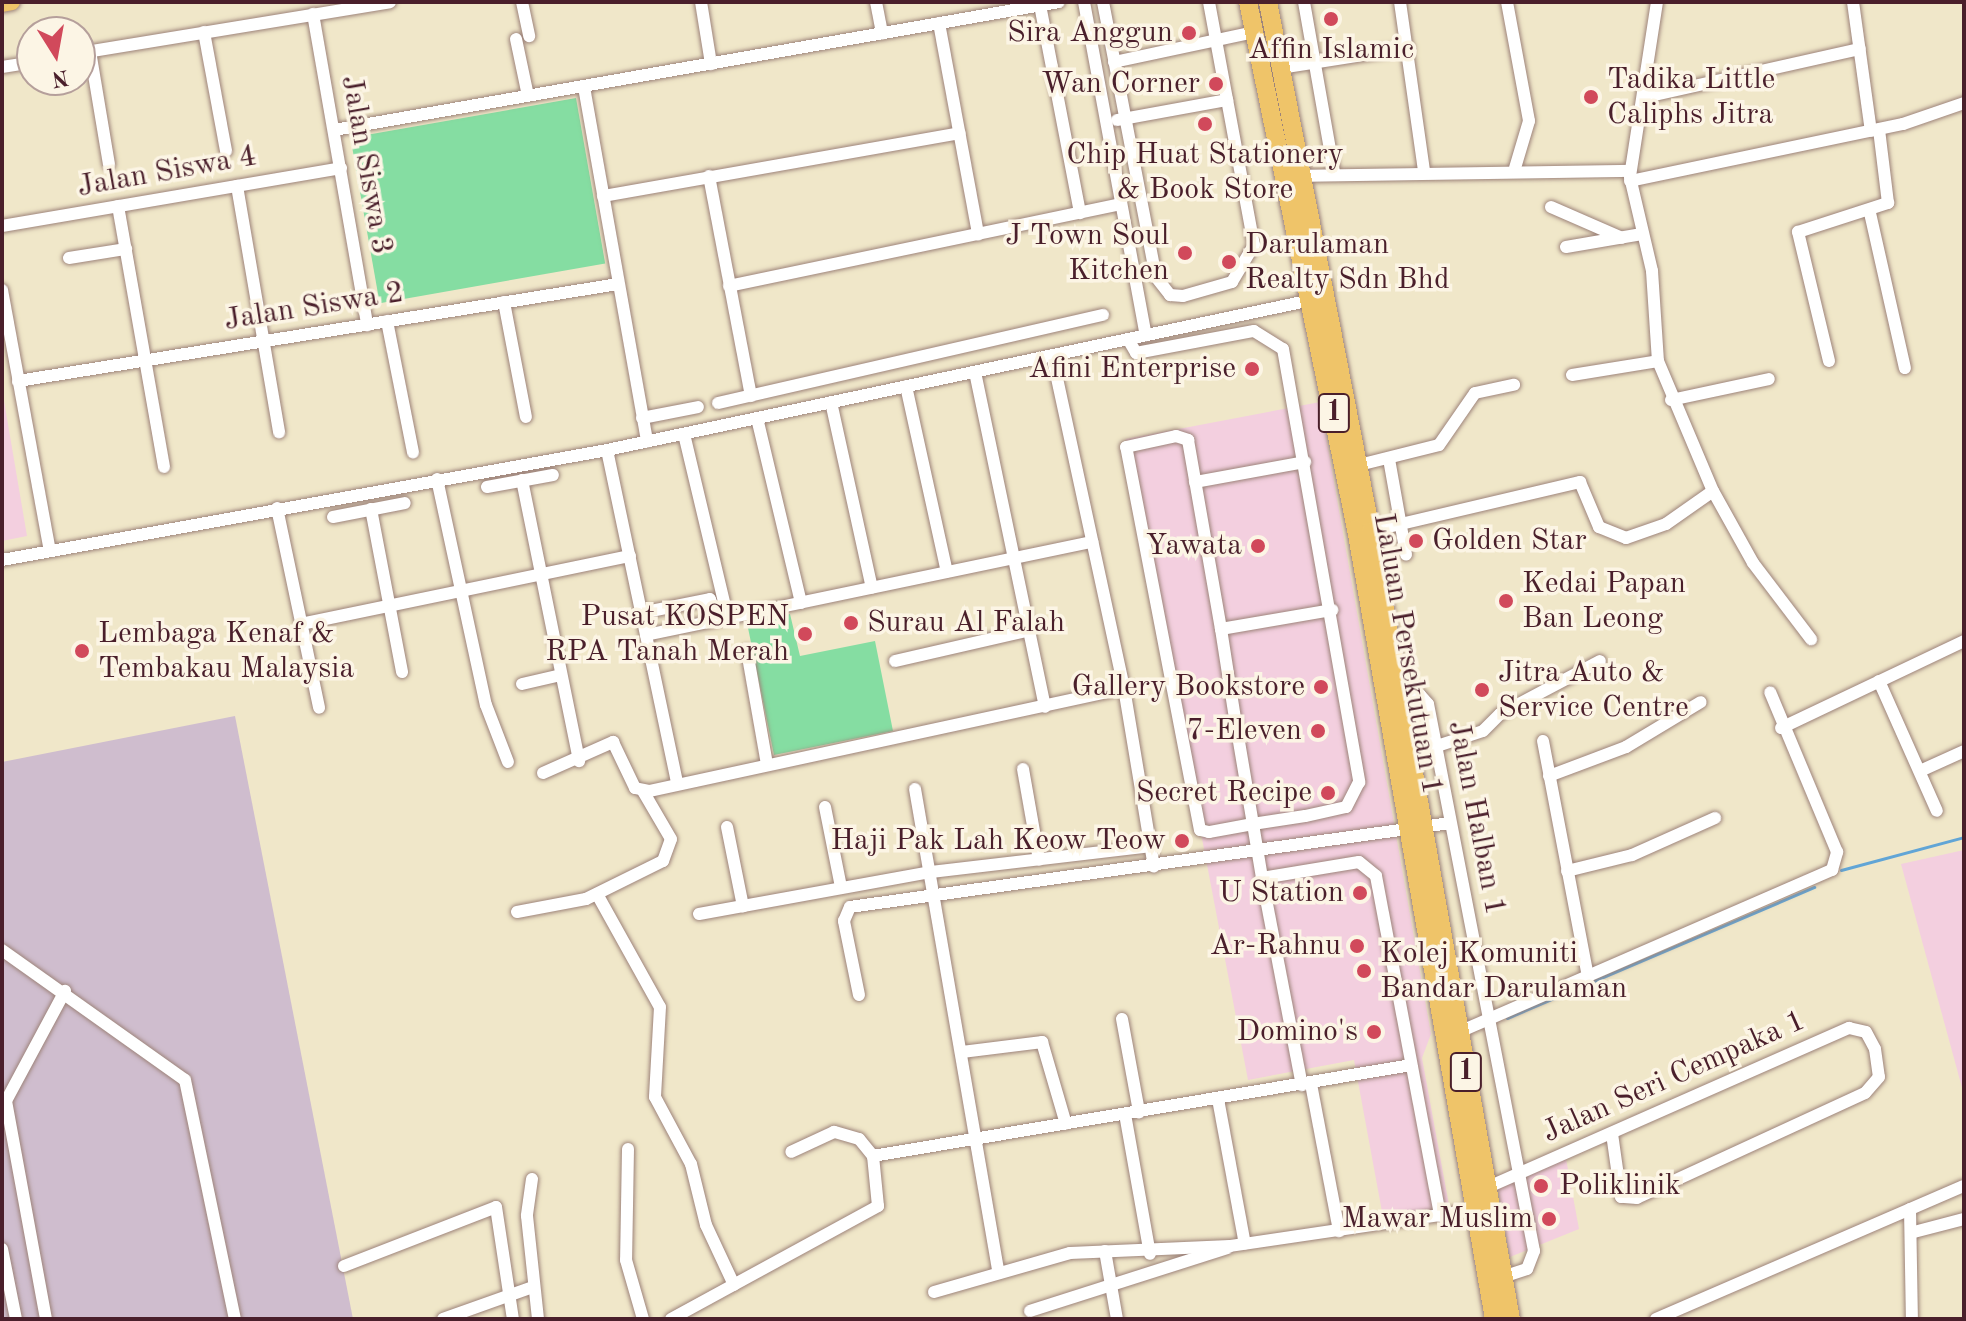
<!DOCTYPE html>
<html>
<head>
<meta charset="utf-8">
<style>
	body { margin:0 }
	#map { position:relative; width:1966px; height:1321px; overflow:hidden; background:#f0e7c9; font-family:"Old Standard TT",serif }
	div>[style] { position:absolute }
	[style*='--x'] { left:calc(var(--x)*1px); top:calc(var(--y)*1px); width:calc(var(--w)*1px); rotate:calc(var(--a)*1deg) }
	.built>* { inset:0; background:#f3cfdf }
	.industrial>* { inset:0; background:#cfbdce }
	.green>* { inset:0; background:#85dda2; transform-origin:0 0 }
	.stream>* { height:3px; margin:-1.5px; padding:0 1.5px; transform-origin:1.5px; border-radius:1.5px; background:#61a5d6 }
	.roads { filter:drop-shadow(0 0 2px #9d837a) drop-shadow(0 0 2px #9d837a) }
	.minor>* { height:12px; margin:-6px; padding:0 6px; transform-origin:6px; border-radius:6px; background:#fff }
	.major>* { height:16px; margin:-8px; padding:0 8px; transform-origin:8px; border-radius:8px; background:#efc469 }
	.highway>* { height:18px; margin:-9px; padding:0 9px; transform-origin:9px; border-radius:9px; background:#efc469 }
	.dots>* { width:22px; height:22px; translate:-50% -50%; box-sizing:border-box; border:4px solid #fcf5e5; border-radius:50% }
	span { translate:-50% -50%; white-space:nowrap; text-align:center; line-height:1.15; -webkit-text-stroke:7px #fcf5e5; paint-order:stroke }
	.shield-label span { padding:2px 6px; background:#fcf5e5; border:2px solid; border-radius:6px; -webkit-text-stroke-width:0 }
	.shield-label { font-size:28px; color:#4a1f2b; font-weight:700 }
	.poi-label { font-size:30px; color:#4a1f2b }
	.right { translate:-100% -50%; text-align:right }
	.left { translate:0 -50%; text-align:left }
	.street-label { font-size:30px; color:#4a1f2b }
	.frame { position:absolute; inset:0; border:4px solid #4a1f2b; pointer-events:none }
	.north { position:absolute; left:16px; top:16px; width:80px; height:80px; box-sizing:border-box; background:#fcf5e5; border:2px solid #b59f9b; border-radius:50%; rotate:169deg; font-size:22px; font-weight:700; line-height:32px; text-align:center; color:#4a1f2b }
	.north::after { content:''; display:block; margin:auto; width:28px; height:36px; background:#d1495b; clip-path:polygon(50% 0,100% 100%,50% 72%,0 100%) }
</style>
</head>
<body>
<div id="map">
	<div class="built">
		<div style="clip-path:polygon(2px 389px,27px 536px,2px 541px)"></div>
		<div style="clip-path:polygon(1320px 402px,1431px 1034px,1422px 1058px,1451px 1216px,1385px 1228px,1354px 1060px,1248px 1080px,1126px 439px)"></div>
		<div style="clip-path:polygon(1964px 850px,1964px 1095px,1901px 864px)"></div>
		<div style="clip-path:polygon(1564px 1148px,1579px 1229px,1510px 1257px,1496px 1177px)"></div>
	</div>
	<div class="industrial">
		<div style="clip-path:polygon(235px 716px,353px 1319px,2px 1319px,2px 762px)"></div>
	</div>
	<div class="green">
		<div style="left:576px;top:98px;width:168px;height:229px;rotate:80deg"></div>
		<div style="clip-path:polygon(790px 614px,800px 656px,875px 641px,893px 731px,774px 755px,747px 623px)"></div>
	</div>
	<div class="stream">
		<div style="--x:1841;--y:870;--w:127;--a:-15"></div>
		<div style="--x:1507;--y:1018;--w:334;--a:-23.1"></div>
	</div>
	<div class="roads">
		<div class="minor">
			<div style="--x:522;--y:2;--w:35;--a:78"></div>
			<div style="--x:701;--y:2;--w:63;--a:80.8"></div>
			<div style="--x:876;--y:2;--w:32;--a:79"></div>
			<div style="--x:1084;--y:2;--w:339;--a:79.5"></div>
			<div style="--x:1103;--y:2;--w:280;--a:79.1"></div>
			<div style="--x:1156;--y:277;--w:23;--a:52"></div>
			<div style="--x:1170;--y:295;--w:13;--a:4"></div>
			<div style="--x:1183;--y:296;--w:51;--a:-15.9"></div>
			<div style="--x:1232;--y:282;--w:43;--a:-59.3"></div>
			<div style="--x:1254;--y:245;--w:247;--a:-100.5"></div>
			<div style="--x:1304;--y:2;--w:174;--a:80"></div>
			<div style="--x:1400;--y:2;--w:171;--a:81.9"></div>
			<div style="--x:1507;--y:2;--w:121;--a:79.5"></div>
			<div style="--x:1529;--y:121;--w:49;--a:106.6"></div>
			<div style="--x:1657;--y:2;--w:177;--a:98.8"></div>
			<div style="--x:1630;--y:177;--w:97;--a:76.8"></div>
			<div style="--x:1652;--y:271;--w:90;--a:86.2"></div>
			<div style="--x:1658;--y:361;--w:141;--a:67.1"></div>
			<div style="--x:1713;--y:491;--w:82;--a:60.9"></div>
			<div style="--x:1753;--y:563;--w:96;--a:52.7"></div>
			<div style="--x:1853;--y:2;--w:130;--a:82.1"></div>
			<div style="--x:1040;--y:5;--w:212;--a:79.1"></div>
			<div style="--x:313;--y:14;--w:316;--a:80.1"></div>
			<div style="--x:939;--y:23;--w:215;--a:79.5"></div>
			<div style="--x:204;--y:32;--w:121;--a:79.5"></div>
			<div style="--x:516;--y:39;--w:58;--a:78.1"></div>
			<div style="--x:90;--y:51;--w:115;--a:80.5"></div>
			<div style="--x:80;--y:53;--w:314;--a:-9.3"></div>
			<div style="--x:1114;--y:62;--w:143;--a:-12.1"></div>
			<div style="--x:2;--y:67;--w:30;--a:-9"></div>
			<div style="--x:1280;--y:68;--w:130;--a:-8.9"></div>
			<div style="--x:584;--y:87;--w:360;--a:79.9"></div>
			<div style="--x:1645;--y:97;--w:220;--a:-12.6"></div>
			<div style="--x:1117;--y:120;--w:112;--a:-10.3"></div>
			<div style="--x:334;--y:130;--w:736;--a:-10.01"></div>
			<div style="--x:709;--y:176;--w:224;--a:79.2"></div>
			<div style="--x:1298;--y:176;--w:332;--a:-0.9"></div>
			<div style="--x:1630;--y:181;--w:279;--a:-11.8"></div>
			<div style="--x:1903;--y:124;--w:65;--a:-19"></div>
			<div style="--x:237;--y:186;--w:250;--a:80.3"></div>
			<div style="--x:603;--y:196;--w:362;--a:-10"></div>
			<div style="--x:118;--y:206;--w:265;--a:80"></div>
			<div style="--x:1551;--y:207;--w:77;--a:23.6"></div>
			<div style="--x:1870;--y:213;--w:159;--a:77.3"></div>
			<div style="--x:2;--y:226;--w:344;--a:-9.7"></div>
			<div style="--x:1566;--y:247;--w:77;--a:-9.7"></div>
			<div style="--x:69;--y:258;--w:58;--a:-9"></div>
			<div style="--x:729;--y:286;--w:400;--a:-11.8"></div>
			<div style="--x:2;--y:290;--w:265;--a:79.6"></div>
			<div style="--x:504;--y:302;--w:117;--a:79.2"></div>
			<div style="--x:387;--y:321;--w:134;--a:78.8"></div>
			<div style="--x:1128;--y:339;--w:16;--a:60"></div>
			<div style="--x:1136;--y:353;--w:120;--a:-10.6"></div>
			<div style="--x:1254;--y:331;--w:34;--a:32"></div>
			<div style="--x:1283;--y:349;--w:440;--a:80"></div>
			<div style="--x:1359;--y:782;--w:28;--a:117"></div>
			<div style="--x:1346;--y:807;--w:42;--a:167.6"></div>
			<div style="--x:1305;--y:816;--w:53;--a:171.3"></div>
			<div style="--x:1253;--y:824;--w:45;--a:169.7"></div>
			<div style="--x:1209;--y:832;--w:9;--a:-167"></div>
			<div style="--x:1200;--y:830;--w:390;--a:-100.9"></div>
			<div style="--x:1126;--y:447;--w:51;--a:-12.4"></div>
			<div style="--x:1176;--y:436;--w:13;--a:18"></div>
			<div style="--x:1188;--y:440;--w:192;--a:80.1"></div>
			<div style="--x:1221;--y:629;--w:90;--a:81.1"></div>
			<div style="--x:1235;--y:718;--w:108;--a:80.4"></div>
			<div style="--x:1253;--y:824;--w:55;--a:80.5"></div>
			<div style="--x:1262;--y:878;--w:211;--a:79.1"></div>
			<div style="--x:1052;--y:355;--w:341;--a:77.8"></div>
			<div style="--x:1124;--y:688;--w:181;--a:80.5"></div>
			<div style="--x:1829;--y:361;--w:133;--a:-103.5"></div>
			<div style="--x:1798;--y:232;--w:95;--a:-17.9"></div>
			<div style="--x:1888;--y:203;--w:74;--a:-97"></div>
			<div style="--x:975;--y:372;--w:342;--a:78.2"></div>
			<div style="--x:1572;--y:375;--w:87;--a:-9.2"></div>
			<div style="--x:18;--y:381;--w:608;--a:-9.18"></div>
			<div style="--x:906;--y:386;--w:190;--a:77.6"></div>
			<div style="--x:1671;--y:400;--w:100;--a:-12.1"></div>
			<div style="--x:831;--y:402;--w:190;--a:77.6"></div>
			<div style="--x:718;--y:403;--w:395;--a:-12.9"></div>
			<div style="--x:642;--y:418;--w:57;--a:-11.1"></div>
			<div style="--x:757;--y:418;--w:190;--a:76.6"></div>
			<div style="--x:684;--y:434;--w:189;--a:76.6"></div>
			<div style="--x:607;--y:450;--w:340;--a:78.1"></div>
			<div style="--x:1389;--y:459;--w:97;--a:79.9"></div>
			<div style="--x:1359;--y:465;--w:82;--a:-14"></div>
			<div style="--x:1439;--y:445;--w:63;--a:-55.3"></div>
			<div style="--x:1475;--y:393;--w:40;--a:-12"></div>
			<div style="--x:437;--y:479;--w:231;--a:77.8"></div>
			<div style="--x:486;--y:705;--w:61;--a:68.9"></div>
			<div style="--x:522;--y:480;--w:287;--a:78.5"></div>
			<div style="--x:1195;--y:482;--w:112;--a:-10.3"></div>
			<div style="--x:487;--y:487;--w:67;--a:-10.3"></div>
			<div style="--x:277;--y:508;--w:204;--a:78.1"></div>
			<div style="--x:371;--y:509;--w:166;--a:79.2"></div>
			<div style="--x:333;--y:517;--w:73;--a:-11"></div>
			<div style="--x:1371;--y:531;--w:215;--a:-13.2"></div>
			<div style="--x:1580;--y:482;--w:49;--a:67.1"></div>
			<div style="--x:1599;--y:527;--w:29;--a:22"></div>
			<div style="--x:1626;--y:538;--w:42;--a:-19.3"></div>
			<div style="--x:1666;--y:524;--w:57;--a:-35.1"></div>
			<div style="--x:2;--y:560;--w:615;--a:-10.3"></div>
			<div style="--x:607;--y:450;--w:716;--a:-12.02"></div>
			<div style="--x:641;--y:613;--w:70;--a:-11.5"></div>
			<div style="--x:710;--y:599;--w:22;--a:72"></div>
			<div style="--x:301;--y:624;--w:336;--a:-11.7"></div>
			<div style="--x:1221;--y:629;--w:113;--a:-9.7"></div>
			<div style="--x:646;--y:635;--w:456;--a:-11.8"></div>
			<div style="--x:747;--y:651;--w:115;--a:80"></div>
			<div style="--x:895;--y:661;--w:139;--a:-12.9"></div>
			<div style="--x:1879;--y:681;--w:142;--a:66"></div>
			<div style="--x:522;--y:684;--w:40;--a:-13"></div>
			<div style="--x:1401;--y:695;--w:19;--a:0"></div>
			<div style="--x:1420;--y:695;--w:12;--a:48"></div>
			<div style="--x:1428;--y:704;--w:557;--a:79.03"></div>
			<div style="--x:1534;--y:1251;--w:19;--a:111"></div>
			<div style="--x:1527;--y:1269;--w:25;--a:162"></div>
			<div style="--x:1781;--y:728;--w:203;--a:-25.4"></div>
			<div style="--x:1543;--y:741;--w:241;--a:79.2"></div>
			<div style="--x:1437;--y:746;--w:48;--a:-18.1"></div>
			<div style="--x:1483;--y:731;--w:24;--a:-45"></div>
			<div style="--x:1500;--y:714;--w:113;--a:-27.9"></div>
			<div style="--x:1023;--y:769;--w:92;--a:80"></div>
			<div style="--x:1920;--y:771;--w:48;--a:-24.4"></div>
			<div style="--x:543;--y:773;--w:77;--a:-23.9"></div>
			<div style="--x:613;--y:742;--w:51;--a:64.4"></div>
			<div style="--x:635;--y:788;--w:14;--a:12"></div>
			<div style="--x:649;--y:791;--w:486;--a:-12.2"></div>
			<div style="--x:1549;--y:776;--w:82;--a:-20.6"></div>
			<div style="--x:1626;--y:747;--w:87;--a:-31"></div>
			<div style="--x:915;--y:789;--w:491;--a:80.2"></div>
			<div style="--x:825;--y:807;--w:82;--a:78.7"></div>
			<div style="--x:727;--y:827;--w:81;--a:78.6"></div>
			<div style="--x:1567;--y:871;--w:67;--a:-13.8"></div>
			<div style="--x:1632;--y:855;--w:91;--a:-24"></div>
			<div style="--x:1262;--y:878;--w:98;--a:-9.4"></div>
			<div style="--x:1359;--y:862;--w:22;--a:39"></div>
			<div style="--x:1376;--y:876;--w:346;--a:79.3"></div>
			<div style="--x:597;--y:894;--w:129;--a:60.9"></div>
			<div style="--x:660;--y:1007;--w:90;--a:93.2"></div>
			<div style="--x:655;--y:1097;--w:76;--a:61.8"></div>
			<div style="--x:691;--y:1164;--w:63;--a:76.2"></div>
			<div style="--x:706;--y:1225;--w:66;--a:65"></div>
			<div style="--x:517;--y:912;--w:70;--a:-10.7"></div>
			<div style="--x:586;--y:899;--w:86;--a:-26.3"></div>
			<div style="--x:663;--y:861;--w:23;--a:-70"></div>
			<div style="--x:671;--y:839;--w:56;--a:-120.3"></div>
			<div style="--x:699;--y:914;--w:236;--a:-10.3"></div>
			<div style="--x:931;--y:872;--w:222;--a:-6.7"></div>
			<div style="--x:2;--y:950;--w:224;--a:35.4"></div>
			<div style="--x:185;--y:1080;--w:244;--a:78.2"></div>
			<div style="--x:859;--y:995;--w:76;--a:-101.5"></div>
			<div style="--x:844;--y:921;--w:15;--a:-67"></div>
			<div style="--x:850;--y:907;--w:606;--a:-7.97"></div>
			<div style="--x:1122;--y:1019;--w:95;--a:79.6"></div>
			<div style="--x:1459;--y:1032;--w:407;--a:-23.5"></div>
			<div style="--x:1832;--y:870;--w:19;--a:-74"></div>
			<div style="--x:1837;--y:852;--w:173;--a:-112.7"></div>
			<div style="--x:962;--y:1052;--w:81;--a:-7.1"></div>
			<div style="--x:1042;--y:1042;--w:85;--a:73.7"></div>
			<div style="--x:1311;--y:1084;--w:150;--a:79.2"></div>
			<div style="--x:1218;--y:1099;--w:147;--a:79.5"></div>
			<div style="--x:1125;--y:1114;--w:142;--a:79.9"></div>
			<div style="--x:628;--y:1149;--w:111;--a:91"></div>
			<div style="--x:626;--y:1260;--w:61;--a:73.9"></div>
			<div style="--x:873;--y:1156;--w:546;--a:-9.6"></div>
			<div style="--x:532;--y:1179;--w:37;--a:98"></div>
			<div style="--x:527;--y:1216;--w:104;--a:83.9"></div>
			<div style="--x:1486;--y:1188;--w:397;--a:-23.8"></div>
			<div style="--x:1849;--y:1028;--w:17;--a:13"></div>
			<div style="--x:1866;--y:1032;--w:19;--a:62"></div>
			<div style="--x:1875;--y:1049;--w:28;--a:82"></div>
			<div style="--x:1879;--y:1077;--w:21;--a:131"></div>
			<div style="--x:1865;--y:1093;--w:251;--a:155.3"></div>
			<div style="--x:1637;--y:1198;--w:16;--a:-176"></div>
			<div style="--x:1621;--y:1197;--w:64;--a:-98.1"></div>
			<div style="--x:1910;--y:1209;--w:110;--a:89"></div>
			<div style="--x:1914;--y:1232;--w:52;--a:-14.6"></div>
			<div style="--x:2;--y:1249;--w:71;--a:78.7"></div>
			<div style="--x:1105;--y:1251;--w:69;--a:80"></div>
			<div style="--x:344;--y:1266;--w:163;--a:-21.2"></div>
			<div style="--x:496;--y:1207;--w:113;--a:81.4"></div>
			<div style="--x:934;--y:1292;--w:141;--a:-16"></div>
			<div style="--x:1070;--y:1253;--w:160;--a:-2.5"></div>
			<div style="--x:1230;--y:1246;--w:247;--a:-8.4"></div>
			<div style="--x:1030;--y:1311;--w:207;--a:-17.7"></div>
			<div style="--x:46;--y:1319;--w:222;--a:-100.4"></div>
			<div style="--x:6;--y:1101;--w:125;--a:-61.8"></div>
			<div style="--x:443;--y:1319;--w:92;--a:-19.6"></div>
			<div style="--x:671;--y:1319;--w:236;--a:-28.6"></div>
			<div style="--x:878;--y:1206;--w:50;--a:-95.7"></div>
			<div style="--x:873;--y:1156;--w:22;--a:-129"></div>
			<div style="--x:859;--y:1139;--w:26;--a:-164"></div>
			<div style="--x:834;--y:1132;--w:47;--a:155.1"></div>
			<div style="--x:1656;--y:1319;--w:335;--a:-23.4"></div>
		</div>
		<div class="major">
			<div style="--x:2;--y:4;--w:10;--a:-11"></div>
		</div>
		<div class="highway">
			<div style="--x:1248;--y:2;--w:538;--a:78.42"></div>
			<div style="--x:1356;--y:529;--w:802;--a:80.09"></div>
			<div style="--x:1268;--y:2;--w:539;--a:78.98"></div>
			<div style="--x:1371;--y:531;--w:800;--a:79.93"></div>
		</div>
	</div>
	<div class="dots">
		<div style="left:1331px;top:19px;background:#d1495b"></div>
		<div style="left:1189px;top:33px;background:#d1495b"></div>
		<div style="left:1216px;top:84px;background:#d1495b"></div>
		<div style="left:1591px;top:97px;background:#d1495b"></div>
		<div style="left:1205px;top:124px;background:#d1495b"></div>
		<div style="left:1185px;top:253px;background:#d1495b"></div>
		<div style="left:1229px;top:262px;background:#d1495b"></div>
		<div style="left:1252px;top:369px;background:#d1495b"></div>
		<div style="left:1416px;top:541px;background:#d1495b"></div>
		<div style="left:1258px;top:546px;background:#d1495b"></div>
		<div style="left:1506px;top:601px;background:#d1495b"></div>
		<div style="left:851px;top:623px;background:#d1495b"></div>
		<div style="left:805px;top:634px;background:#d1495b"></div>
		<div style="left:82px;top:651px;background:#d1495b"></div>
		<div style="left:1321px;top:687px;background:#d1495b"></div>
		<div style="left:1482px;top:690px;background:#d1495b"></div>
		<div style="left:1318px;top:731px;background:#d1495b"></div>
		<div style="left:1328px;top:793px;background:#d1495b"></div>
		<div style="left:1182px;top:841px;background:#d1495b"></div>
		<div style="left:1360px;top:893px;background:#d1495b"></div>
		<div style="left:1357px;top:946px;background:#d1495b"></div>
		<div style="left:1364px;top:971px;background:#d1495b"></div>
		<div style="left:1374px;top:1032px;background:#d1495b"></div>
		<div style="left:1541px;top:1186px;background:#d1495b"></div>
		<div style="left:1549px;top:1219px;background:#d1495b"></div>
	</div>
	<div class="shield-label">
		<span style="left:1334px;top:413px">1</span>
		<span style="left:1466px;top:1072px">1</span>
	</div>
	<div class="poi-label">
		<span class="right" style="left:1173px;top:33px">Sira Anggun</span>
		<span style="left:1331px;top:50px">Affin Islamic</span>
		<span class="left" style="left:1607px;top:97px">Tadika Little<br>Caliphs Jitra</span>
		<span class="right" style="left:1200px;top:84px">Wan Corner</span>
		<span style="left:1205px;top:172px">Chip Huat Stationery<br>&amp; Book Store</span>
		<span class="right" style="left:1169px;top:253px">J Town Soul<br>Kitchen</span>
		<span class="left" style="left:1245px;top:262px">Darulaman<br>Realty Sdn Bhd</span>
		<span class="right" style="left:1236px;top:369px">Afini Enterprise</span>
		<span class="left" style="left:1432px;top:541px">Golden Star</span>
		<span class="right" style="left:1242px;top:546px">Yawata</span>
		<span class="left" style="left:1522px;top:601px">Kedai Papan<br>Ban Leong</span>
		<span class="right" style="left:789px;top:634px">Pusat KOSPEN<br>RPA Tanah Merah</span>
		<span class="left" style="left:867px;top:623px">Surau Al Falah</span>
		<span class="left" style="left:98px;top:651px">Lembaga Kenaf &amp;<br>Tembakau Malaysia</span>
		<span class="left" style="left:1498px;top:690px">Jitra Auto &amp;<br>Service Centre</span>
		<span class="right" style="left:1305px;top:687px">Gallery Bookstore</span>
		<span class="right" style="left:1302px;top:731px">7-Eleven</span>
		<span class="right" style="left:1312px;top:793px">Secret Recipe</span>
		<span class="right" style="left:1166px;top:841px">Haji Pak Lah Keow Teow</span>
		<span class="right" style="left:1344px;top:893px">U Station</span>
		<span class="right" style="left:1341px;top:946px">Ar-Rahnu</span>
		<span class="left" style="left:1380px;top:971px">Kolej Komuniti<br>Bandar Darulaman</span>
		<span class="right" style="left:1358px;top:1032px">Domino's</span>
		<span class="left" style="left:1559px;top:1186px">Poliklinik</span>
		<span class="right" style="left:1533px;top:1219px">Mawar Muslim</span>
	</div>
	<div class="street-label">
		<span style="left:366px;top:165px;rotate:80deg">Jalan Siswa 3</span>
		<span style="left:167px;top:172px;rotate:-10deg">Jalan Siswa 4</span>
		<span style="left:314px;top:307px;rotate:-9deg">Jalan Siswa 2</span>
		<span style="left:1407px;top:654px;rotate:80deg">Laluan Persekutuan 1</span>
		<span style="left:1476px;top:818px;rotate:79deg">Jalan Halban 1</span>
		<span style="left:1674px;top:1077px;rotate:-24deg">Jalan Seri Cempaka 1</span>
	</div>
	<div class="frame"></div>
	<div class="north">N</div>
</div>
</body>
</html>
